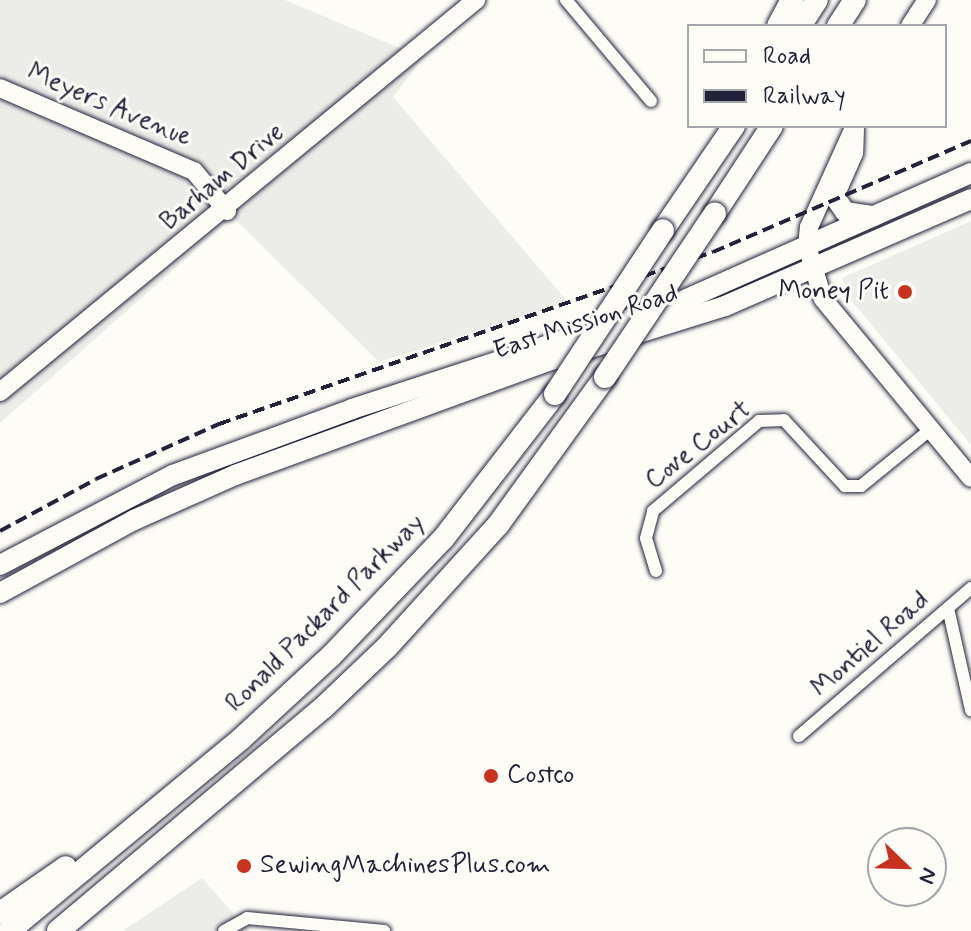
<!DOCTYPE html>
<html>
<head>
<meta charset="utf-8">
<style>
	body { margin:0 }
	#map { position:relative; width:971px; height:931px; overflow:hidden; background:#fdfcf7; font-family:Mynerve,sans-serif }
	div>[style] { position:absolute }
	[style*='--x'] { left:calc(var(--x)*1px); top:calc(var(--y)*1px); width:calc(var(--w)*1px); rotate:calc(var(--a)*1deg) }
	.built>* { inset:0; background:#ecece9 }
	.roads { filter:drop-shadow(0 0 2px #22223b) drop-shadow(0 0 2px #22223b) }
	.street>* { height:12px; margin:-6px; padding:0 6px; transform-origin:6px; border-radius:6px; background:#fdfcf7 }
	.secondary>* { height:18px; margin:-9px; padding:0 9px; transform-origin:9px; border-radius:9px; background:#fdfcf7 }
	.primary>* { height:20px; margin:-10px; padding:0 10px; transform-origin:10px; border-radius:10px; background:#fdfcf7 }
	.highway>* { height:22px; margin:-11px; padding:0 11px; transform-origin:11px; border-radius:11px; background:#fdfcf7 }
	.rail>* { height:4px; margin-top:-2px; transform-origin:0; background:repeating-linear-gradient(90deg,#22223b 0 12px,transparent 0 18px) }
	.bridges { filter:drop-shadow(0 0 2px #22223b) drop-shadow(0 0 2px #22223b) }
	.highway-bridge>* { height:22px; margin:-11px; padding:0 11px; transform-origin:11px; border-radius:11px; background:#fdfcf7 }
	.dots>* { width:22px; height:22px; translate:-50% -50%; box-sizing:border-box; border:4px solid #fdfcf7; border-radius:50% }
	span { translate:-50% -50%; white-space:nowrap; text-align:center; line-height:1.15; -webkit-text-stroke:6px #fdfcf7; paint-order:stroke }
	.street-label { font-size:26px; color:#22223b }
	.poi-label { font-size:26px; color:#22223b }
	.right { translate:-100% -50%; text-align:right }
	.left { translate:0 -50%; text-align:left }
	.legend { position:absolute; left:687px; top:24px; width:260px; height:104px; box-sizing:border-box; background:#fdfcf7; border:2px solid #a5a5ac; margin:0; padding:10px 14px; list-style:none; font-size:24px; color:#22223b }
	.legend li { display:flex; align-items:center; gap:16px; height:40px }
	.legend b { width:40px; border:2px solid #a5a5ac }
	.north { position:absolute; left:867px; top:827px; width:80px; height:80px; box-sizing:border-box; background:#fdfcf7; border:2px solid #a5a5ac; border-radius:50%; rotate:113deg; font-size:22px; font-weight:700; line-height:32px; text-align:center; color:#22223b }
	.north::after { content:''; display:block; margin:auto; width:28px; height:36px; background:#c8321e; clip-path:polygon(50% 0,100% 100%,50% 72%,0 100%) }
</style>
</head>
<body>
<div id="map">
	<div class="built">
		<div style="clip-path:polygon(0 0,285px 0,423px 58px,393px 97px,568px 302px,379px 362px,233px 217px,0 423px)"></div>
		<div style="clip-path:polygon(971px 221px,971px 445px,851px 300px,842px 278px)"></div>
		<div style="clip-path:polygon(202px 878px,249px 931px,123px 931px,127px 928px)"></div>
	</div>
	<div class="roads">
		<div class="street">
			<div style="--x:566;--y:0;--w:132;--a:49.9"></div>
			<div style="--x:656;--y:571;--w:34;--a:-107"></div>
			<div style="--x:646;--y:538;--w:28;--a:-75"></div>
			<div style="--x:653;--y:511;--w:139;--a:-40.3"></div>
			<div style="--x:759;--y:421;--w:25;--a:-2"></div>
			<div style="--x:784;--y:420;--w:90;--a:47.3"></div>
			<div style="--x:845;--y:486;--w:16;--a:0"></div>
			<div style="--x:861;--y:486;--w:89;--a:-39.1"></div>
			<div style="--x:948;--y:608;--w:105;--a:77.3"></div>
			<div style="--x:799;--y:736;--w:227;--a:-40.7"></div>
			<div style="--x:224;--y:931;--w:26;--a:-29"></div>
			<div style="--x:247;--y:918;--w:138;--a:5.4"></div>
		</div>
		<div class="secondary">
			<div style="--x:910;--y:26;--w:31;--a:-57"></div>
			<div style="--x:0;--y:88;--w:211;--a:23.2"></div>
			<div style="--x:194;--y:171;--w:52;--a:50.5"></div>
			<div style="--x:853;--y:130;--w:107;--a:114.4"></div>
			<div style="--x:809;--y:227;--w:19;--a:96"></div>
			<div style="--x:807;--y:246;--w:55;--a:73.2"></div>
			<div style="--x:823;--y:299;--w:232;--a:50.4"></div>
			<div style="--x:0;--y:392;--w:617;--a:-39.47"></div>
		</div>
		<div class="primary">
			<div style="--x:854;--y:129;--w:24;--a:92"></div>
			<div style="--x:853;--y:153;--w:47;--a:113.8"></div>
			<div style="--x:834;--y:196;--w:19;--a:55"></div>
			<div style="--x:845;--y:212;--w:29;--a:8"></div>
			<div style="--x:0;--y:565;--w:195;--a:-27.5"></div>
			<div style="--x:173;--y:475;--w:191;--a:-20.2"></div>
			<div style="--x:352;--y:409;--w:337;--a:-18"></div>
			<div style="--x:673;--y:305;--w:326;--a:-23.9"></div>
			<div style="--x:0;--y:593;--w:153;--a:-28.6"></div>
			<div style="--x:134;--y:520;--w:111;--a:-24"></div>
			<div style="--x:235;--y:475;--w:327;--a:-20"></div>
			<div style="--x:542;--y:363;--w:192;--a:-17.3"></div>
			<div style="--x:725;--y:306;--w:268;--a:-23.5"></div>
		</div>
		<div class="highway">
			<div style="--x:778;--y:26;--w:30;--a:-62"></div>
			<div style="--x:800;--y:26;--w:31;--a:-57"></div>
			<div style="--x:838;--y:26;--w:31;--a:-57"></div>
			<div style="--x:715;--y:213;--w:104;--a:-56.8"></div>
			<div style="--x:663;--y:230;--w:126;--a:-55.7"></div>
			<div style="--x:0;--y:913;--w:80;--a:-34.9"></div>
			<div style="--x:9;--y:931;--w:301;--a:-39.6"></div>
			<div style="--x:241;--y:739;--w:122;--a:-42.7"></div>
			<div style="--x:331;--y:656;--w:162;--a:-46.3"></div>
			<div style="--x:443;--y:539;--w:183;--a:-52.3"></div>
			<div style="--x:58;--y:931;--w:346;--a:-40.1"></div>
			<div style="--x:323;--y:708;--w:88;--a:-43.6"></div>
			<div style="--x:387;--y:647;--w:165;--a:-47.7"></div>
			<div style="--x:498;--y:525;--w:183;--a:-54.1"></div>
		</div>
	</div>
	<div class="rail">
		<div style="--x:0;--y:531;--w:109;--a:-28.4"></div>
		<div style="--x:96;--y:479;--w:135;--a:-24.1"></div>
		<div style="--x:219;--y:424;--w:523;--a:-19.2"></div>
		<div style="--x:713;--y:252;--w:281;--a:-23.3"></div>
	</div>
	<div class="bridges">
		<div class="highway-bridge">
			<div style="--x:605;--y:377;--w:197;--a:-56.1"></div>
			<div style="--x:555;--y:394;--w:196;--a:-56.6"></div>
		</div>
	</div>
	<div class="dots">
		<div style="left:905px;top:292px;background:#c8321e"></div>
		<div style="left:491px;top:776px;background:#c8321e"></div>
		<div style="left:244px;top:866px;background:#c8321e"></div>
	</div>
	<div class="street-label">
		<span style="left:109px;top:106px;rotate:23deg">Meyers Avenue</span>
		<span style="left:223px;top:178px;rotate:-40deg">Barham Drive</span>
		<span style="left:586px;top:323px;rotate:-18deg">East Mission Road</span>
		<span style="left:699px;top:446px;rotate:-38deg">Cove Court</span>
		<span style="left:326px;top:614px;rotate:-45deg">Ronald Packard Parkway</span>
		<span style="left:871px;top:645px;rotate:-41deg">Montiel Road</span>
	</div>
	<div class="poi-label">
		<span class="right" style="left:889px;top:292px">Money Pit</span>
		<span class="left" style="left:507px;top:776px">Costco</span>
		<span class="left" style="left:260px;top:866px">SewingMachinesPlus.com</span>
	</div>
	<ul class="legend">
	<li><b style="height:10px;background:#fdfcf7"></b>Road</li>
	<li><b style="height:10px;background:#22223b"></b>Railway</li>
	</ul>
	<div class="north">N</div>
</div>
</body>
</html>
